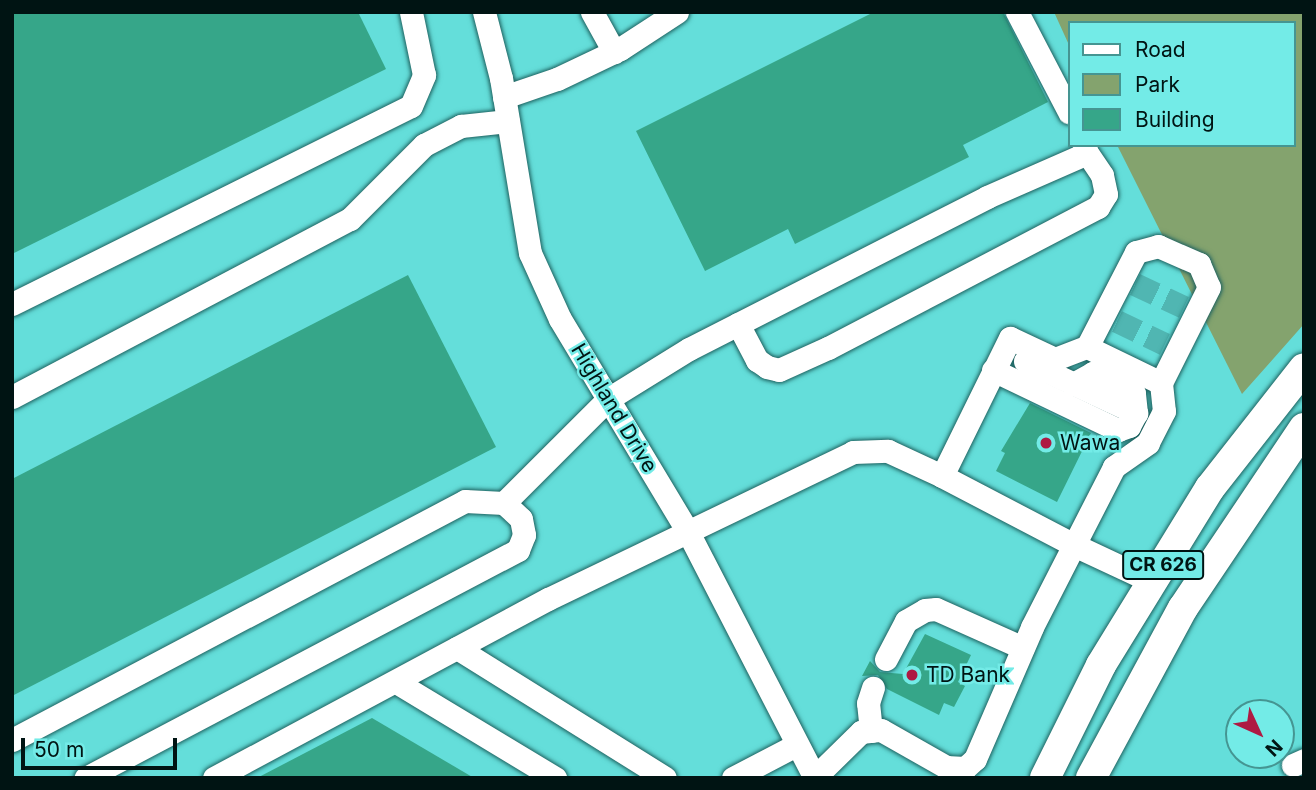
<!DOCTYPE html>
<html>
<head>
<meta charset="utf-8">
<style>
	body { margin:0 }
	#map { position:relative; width:1316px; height:790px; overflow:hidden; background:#64deda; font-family:Inter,sans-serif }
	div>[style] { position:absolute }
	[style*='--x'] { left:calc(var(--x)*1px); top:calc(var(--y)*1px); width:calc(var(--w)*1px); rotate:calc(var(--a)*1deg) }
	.green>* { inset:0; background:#84a36e }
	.building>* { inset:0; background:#36a689 }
	.minor-tunnel>* { height:23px; margin-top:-11.5px; transform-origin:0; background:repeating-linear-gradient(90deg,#50b6b2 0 23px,transparent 0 34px) }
	.roads { filter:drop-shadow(0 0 2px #1e615f) drop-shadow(0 0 2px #1e615f) }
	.minor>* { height:23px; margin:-11.5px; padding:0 11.5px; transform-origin:11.5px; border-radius:11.5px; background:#fff }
	.major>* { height:30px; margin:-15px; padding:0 15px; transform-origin:15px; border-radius:15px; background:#fff }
	.dots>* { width:19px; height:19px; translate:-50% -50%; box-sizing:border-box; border:4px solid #73ebe7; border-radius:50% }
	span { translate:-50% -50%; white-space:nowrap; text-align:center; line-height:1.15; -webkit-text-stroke:5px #73ebe7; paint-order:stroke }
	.shield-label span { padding:2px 5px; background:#73ebe7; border:2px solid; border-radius:5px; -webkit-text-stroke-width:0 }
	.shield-label { font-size:19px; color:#001413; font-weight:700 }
	.street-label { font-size:21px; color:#001413 }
	.poi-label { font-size:21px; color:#001413 }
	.left { translate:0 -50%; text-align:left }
	.frame { position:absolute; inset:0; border:14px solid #001413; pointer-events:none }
	.legend { position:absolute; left:1068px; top:21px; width:228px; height:126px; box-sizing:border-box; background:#73ebe7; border:2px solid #459592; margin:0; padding:9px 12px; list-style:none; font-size:21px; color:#001413 }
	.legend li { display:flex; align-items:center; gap:14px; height:35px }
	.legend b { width:35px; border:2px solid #459592 }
	.north { position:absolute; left:1225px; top:699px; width:70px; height:70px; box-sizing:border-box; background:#73ebe7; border:2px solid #459592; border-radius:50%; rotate:135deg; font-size:19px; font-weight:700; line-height:28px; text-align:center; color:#001413 }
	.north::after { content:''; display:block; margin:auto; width:24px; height:32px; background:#ae1a43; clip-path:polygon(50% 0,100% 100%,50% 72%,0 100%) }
	.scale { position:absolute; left:21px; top:738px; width:156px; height:32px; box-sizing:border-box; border:4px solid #001413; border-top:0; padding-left:9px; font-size:21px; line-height:24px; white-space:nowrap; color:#001413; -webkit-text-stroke:5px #73ebe7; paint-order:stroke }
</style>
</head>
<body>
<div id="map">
	<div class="green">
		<div style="clip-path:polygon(1054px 12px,1304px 12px,1304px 324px,1242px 394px,1117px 145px,1293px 145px,1293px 23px,1069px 23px,1069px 45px)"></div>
	</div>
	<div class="building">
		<div style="clip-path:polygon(12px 12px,358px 12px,386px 69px,12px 254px)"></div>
		<div style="clip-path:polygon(874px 12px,1003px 12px,1048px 102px,963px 145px,969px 157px,795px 244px,788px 229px,705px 271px,636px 131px)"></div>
		<div style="clip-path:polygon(408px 275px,496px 447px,12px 696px,12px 479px)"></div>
		<div style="clip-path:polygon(1030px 403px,1091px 433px,1057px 502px,996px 471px,1005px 453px,1001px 451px)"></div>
		<div style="clip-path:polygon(925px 634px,971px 655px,958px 682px,965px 686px,954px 707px,944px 703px,939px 715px,887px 689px,878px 675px,862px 676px,870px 661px,880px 672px,903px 674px)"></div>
		<div style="clip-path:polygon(372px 718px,474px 778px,257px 778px)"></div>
	</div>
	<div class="minor-tunnel">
		<div style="--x:1135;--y:284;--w:54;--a:25.1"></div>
		<div style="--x:1117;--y:321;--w:53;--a:25.6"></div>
	</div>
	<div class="roads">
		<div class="minor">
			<div style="--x:484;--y:12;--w:68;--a:75.6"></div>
			<div style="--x:501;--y:78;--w:177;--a:80.6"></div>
			<div style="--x:530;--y:253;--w:72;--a:65.6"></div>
			<div style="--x:560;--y:319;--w:251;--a:59"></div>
			<div style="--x:689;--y:534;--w:275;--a:62.7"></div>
			<div style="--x:592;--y:12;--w:46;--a:61.2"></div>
			<div style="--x:1017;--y:12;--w:113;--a:62.5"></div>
			<div style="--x:504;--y:97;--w:56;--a:-18.8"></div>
			<div style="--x:557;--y:79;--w:70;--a:-25.5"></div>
			<div style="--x:620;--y:49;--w:68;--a:-33"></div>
			<div style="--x:12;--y:304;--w:445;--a:-26.4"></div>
			<div style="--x:411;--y:106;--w:34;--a:-67"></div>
			<div style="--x:424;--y:75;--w:64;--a:-101.7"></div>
			<div style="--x:738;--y:324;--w:41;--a:62.2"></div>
			<div style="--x:757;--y:360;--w:12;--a:35"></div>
			<div style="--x:767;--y:367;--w:12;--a:14"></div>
			<div style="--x:779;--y:370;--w:54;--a:-24.2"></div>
			<div style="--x:828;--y:348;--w:305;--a:-27.6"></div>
			<div style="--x:1098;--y:207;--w:15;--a:-58"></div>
			<div style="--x:1106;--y:194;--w:19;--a:-102"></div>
			<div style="--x:1102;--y:175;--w:27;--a:-124"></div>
			<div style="--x:1087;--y:347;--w:107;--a:-62.7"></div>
			<div style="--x:1136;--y:252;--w:23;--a:-15"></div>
			<div style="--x:1158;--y:246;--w:45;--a:23.7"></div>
			<div style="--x:1199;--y:264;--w:25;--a:67"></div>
			<div style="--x:1209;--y:287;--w:107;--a:116.6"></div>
			<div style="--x:1025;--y:361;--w:123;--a:25.1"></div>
			<div style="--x:993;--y:370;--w:139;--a:25.6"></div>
			<div style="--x:1118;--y:430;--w:12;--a:-20"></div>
			<div style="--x:1129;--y:426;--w:15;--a:-62"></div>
			<div style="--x:1136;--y:413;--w:20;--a:-96"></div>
			<div style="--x:1134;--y:393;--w:46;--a:-154"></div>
			<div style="--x:1093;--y:373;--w:23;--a:151"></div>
			<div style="--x:12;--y:397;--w:382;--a:-27.8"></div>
			<div style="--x:350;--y:219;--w:105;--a:-45"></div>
			<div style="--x:424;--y:145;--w:42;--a:-27.2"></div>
			<div style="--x:461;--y:126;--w:47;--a:-6.1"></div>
			<div style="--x:504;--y:503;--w:147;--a:-45"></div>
			<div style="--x:608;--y:399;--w:95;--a:-31.7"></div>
			<div style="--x:689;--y:349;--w:335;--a:-27"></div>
			<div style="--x:987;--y:197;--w:109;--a:-23.7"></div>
			<div style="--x:1087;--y:153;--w:9;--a:-111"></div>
			<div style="--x:457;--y:648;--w:245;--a:32"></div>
			<div style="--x:886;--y:659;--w:43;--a:-62.2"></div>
			<div style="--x:906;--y:621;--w:22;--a:-30"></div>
			<div style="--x:925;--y:610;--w:11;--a:-5"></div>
			<div style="--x:936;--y:609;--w:95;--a:24.1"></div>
			<div style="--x:396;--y:682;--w:186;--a:31.1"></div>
			<div style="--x:871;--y:731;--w:28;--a:-96"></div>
			<div style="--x:868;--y:703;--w:16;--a:-72"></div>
			<div style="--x:12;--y:740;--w:512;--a:-27.82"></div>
			<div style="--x:465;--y:501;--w:39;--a:3"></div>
			<div style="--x:504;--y:503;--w:23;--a:43"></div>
			<div style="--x:521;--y:519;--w:16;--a:79"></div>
			<div style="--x:524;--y:535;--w:16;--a:112"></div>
			<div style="--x:518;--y:550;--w:489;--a:152.2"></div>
			<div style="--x:1293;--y:765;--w:12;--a:-24"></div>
			<div style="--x:214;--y:778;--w:379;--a:-28.2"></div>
			<div style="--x:548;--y:599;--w:339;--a:-25.7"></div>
			<div style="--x:853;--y:452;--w:35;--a:-2"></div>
			<div style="--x:888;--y:451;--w:60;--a:24.8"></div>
			<div style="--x:942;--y:476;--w:154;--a:-63.8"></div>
			<div style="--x:1010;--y:338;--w:50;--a:25"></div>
			<div style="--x:1055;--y:359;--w:34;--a:-21"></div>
			<div style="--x:1087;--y:347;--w:82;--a:25.9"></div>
			<div style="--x:1161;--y:383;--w:28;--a:84"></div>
			<div style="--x:1164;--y:411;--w:36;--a:117"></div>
			<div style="--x:1148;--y:443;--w:42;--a:144.8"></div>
			<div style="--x:1114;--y:467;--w:88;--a:117.1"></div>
			<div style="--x:1074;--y:545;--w:149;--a:-152.4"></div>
			<div style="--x:733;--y:778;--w:71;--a:-27.6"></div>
			<div style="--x:814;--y:778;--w:66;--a:-44.4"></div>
			<div style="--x:861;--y:732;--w:20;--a:-6"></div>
			<div style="--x:881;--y:730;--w:75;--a:29.6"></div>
			<div style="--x:946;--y:767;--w:19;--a:3"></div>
			<div style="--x:965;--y:768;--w:13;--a:-42"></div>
			<div style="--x:975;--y:759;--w:144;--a:-66.6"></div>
			<div style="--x:1032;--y:627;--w:92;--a:-62.9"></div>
			<div style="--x:1074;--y:545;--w:87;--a:25.1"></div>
		</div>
		<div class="major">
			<div style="--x:1045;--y:778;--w:126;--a:-63.6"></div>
			<div style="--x:1101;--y:665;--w:208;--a:-58.4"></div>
			<div style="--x:1210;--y:488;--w:152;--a:-51.9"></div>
			<div style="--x:1091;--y:778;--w:193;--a:-61.6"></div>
			<div style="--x:1183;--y:608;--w:217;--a:-56.1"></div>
		</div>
	</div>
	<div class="dots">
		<div style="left:1046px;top:443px;background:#ae1a43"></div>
		<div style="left:912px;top:675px;background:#ae1a43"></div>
	</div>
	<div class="shield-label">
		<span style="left:1163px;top:565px">CR 626</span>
	</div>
	<div class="street-label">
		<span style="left:614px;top:408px;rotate:59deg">Highland Drive</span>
	</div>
	<div class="poi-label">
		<span class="left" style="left:1060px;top:443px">Wawa</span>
		<span class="left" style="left:926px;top:675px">TD Bank</span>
	</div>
	<div class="frame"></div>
	<ul class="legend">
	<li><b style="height:9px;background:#fff"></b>Road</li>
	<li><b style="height:19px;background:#84a36e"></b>Park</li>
	<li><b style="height:19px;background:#36a689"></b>Building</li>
	</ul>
	<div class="north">N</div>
	<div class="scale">50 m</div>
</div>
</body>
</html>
